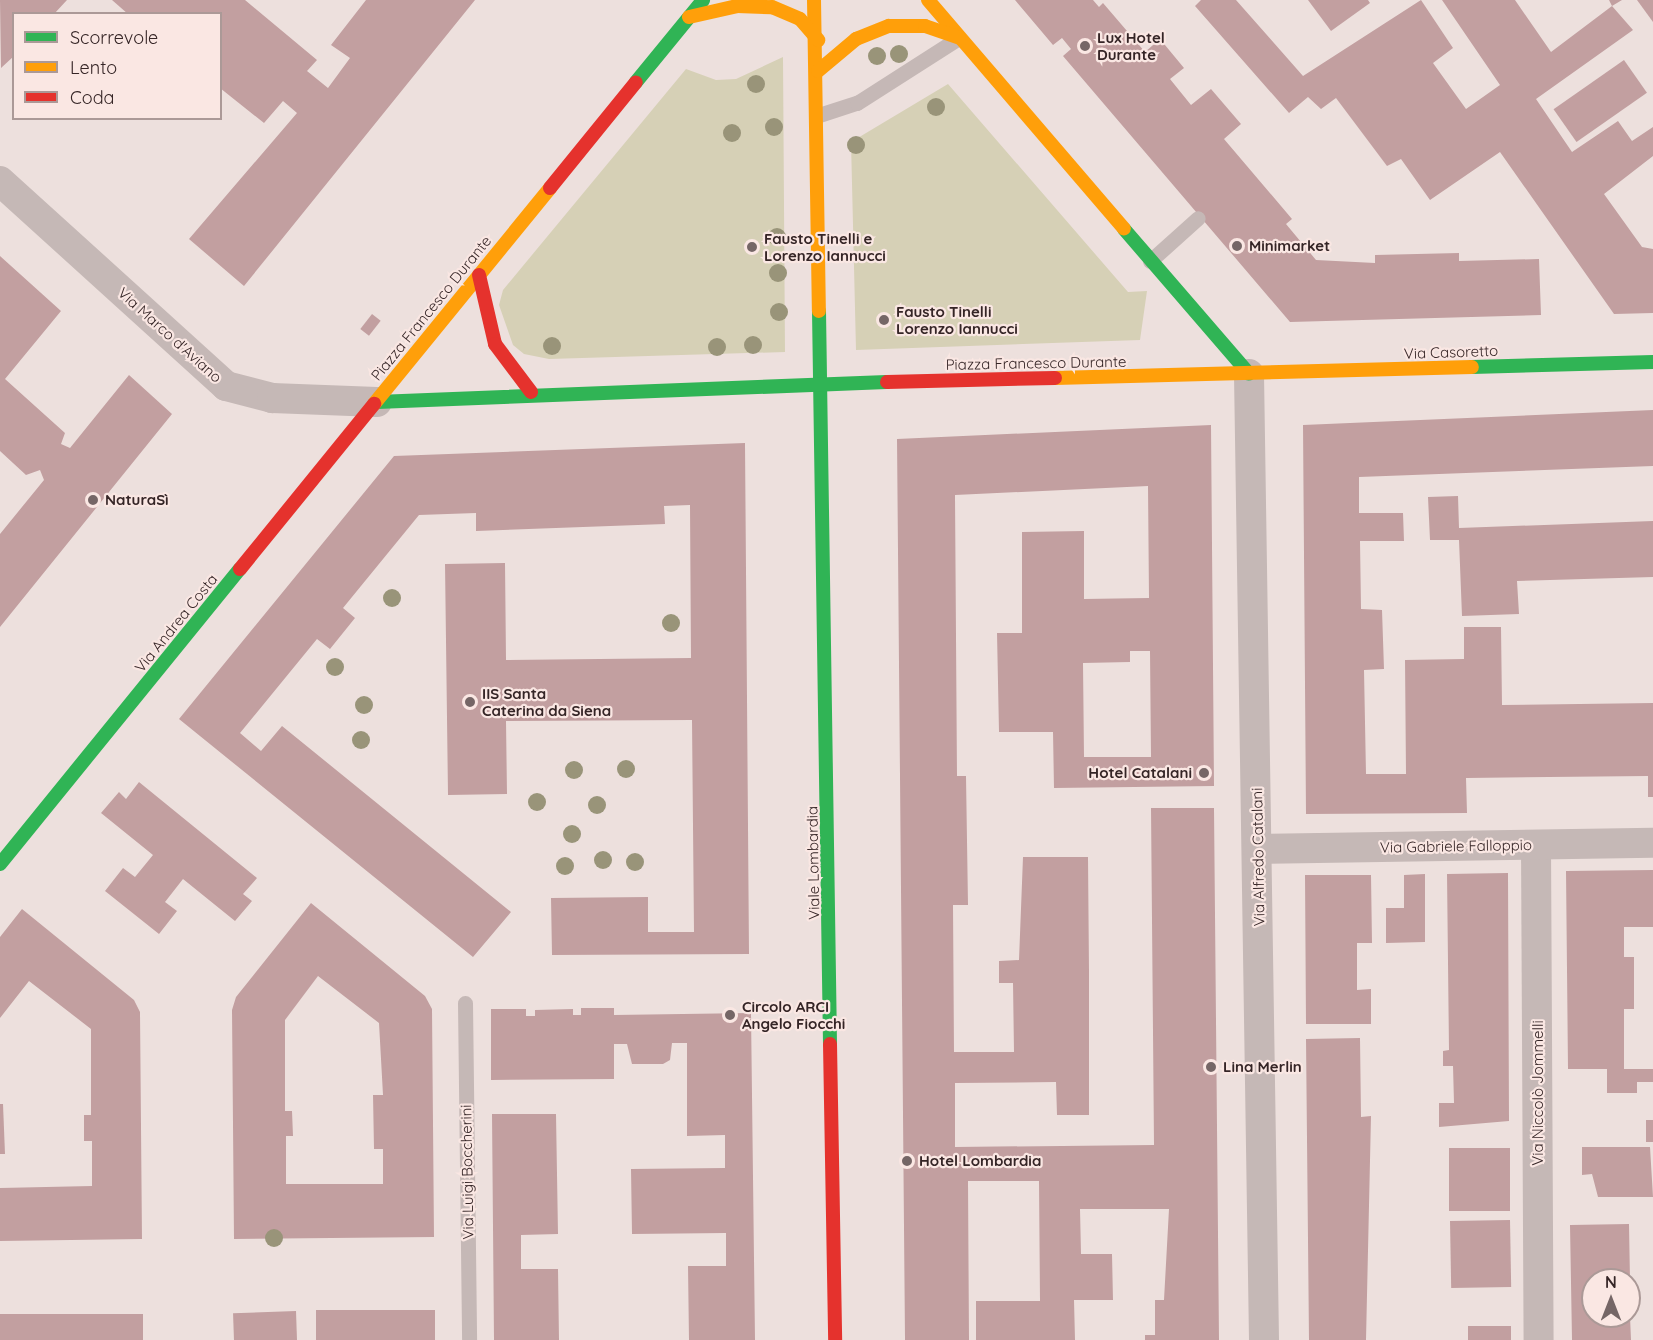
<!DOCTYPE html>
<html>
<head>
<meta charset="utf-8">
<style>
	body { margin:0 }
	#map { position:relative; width:1653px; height:1340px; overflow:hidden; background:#ede0dd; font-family:Quicksand,sans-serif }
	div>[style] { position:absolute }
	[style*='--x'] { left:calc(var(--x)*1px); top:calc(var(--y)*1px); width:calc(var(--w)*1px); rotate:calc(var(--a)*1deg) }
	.green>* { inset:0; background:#d6d0b6 }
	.building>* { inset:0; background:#c29fa0; transform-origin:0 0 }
	.lane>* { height:15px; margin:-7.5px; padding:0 7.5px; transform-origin:7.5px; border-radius:7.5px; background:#c5b8b6 }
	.street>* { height:30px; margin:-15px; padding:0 15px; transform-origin:15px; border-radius:15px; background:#c5b8b6 }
	.fast>* { height:14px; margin:-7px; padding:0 7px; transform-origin:7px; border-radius:7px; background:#30b455 }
	.slow>* { height:14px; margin:-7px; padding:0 7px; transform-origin:7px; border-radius:7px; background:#ff9f0a }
	.jam>* { height:14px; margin:-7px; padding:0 7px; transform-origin:7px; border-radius:7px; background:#e5322d }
	.trees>* { width:18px; height:18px; margin:-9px; border-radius:50%; background:#999479 }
	.dots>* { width:16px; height:16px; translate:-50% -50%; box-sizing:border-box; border:3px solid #fae7e3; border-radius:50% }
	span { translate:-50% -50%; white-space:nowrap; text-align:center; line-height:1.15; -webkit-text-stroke:4.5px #fae7e3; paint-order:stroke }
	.poi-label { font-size:15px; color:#352526; font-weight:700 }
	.left { translate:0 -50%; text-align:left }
	.right { translate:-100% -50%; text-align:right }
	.street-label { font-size:15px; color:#352526 }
	.legend { position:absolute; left:12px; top:12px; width:210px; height:108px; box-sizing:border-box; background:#fae7e3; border:2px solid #ab9997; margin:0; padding:8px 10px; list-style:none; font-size:18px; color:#352526 }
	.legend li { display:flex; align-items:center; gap:12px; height:30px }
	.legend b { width:30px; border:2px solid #ab9997 }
	.north { position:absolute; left:1581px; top:1268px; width:60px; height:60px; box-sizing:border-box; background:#fae7e3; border:2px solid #ab9997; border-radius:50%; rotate:0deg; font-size:16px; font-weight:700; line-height:24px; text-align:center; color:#352526 }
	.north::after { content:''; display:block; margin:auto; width:21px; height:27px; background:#756666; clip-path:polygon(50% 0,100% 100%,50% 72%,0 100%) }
</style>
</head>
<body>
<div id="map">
	<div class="green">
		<div style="clip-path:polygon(783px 57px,785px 352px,549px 359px,524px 354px,513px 345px,499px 305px,503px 290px,686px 69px,716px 80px,736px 79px)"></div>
		<div style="clip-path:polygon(948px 84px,1128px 292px,1147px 291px,1140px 340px,856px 350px,851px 142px)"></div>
	</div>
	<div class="building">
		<div style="clip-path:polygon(0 0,67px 0,54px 14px,14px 14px,14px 56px,1px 68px)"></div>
		<div style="clip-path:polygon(112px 0,245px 0,317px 60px,307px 71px,328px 88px,350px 58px,331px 45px,366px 0,475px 0,244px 286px,189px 239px,297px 113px,283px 101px,264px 123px,220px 88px,220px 14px,128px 14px)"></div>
		<div style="clip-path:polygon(1015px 0,1093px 0,1099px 7px,1103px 3px,1145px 52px,1160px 39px,1184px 68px,1170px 79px,1191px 105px,1211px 89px,1241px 124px,1224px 139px,1292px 219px,1286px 224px,1316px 260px,1375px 263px,1375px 255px,1459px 253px,1459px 261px,1539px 259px,1541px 315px,1290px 322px,1063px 56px,1071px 49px,1062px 38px,1053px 45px)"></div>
		<div style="clip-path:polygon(1201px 0,1236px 0,1303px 76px,1421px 0,1453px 48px,1433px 63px,1466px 109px,1500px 85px,1442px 0,1515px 0,1551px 52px,1612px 6px,1609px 0,1622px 0,1612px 6px,1633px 30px,1536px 99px,1572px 152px,1618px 121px,1632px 141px,1653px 127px,1653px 156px,1604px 194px,1642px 247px,1653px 249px,1653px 313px,1614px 314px,1500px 152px,1430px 200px,1401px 159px,1387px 166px,1336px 98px,1321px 109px,1308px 97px,1289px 113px,1195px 6px)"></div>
		<div style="clip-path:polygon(1308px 0,1368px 0,1370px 3px,1331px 31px)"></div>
		<div style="clip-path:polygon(1637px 0,1653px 0,1653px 22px)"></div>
		<div style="left:1624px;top:60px;width:40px;height:86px;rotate:55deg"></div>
		<div style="clip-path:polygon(0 256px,61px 311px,5px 379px,65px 433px,61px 444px,70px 448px,129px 375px,172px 414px,0 627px,0 534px,44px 480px,40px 470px,26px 475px,0 451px)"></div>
		<div style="left:372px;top:314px;width:11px;height:19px;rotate:38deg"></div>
		<div style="clip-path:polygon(1653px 410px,1653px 466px,1359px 477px,1359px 513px,1403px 513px,1404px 541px,1360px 541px,1361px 609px,1382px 610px,1384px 669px,1364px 670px,1366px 774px,1406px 774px,1405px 660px,1464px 659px,1464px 627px,1501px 627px,1502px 705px,1653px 703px,1653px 797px,1648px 797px,1648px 776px,1466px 778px,1467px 813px,1306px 814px,1303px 425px)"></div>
		<div style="clip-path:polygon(evenodd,1211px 425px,1214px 786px,1054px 788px,1053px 732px,999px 732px,997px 633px,1022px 633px,1022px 532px,1084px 531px,1084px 599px,1149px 598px,1148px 486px,955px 495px,957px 776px,966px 776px,968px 905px,953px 905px,954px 1052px,1014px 1052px,1013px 983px,999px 983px,999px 961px,1019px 960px,1023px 857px,1088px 857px,1089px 972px,1089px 1115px,1057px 1115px,1056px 1082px,955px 1083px,955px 1147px,1154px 1145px,1151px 808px,1214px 808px,1219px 1340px,1145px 1340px,1145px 1335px,1155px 1335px,1155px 1300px,1164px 1300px,1169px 1209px,1080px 1209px,1081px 1254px,1112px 1254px,1113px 1300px,1074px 1300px,1075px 1340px,976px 1340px,976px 1301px,1040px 1301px,1039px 1181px,968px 1181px,969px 1340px,905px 1340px,897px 439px,1211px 425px,1130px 651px,1150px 651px,1151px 757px,1084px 757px,1083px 663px,1130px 662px,1130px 651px)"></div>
		<div style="clip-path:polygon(745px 443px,749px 954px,552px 955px,551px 898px,648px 897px,648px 932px,694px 932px,692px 720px,506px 721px,507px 794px,448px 795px,445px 564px,505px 563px,506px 660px,691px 658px,690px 505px,664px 506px,665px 524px,476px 531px,476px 513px,419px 515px,343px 608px,355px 618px,330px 649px,317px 639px,240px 733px,261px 751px,282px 726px,511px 912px,473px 957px,179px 719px,394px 456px)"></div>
		<div style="clip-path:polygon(1458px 496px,1459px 528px,1653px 521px,1653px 577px,1517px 581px,1519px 614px,1462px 616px,1459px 540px,1430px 540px,1428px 497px)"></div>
		<div style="clip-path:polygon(139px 782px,257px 878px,243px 894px,252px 901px,235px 921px,183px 879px,165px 902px,177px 911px,159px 934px,105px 891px,123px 868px,135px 877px,153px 855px,101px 813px,119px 792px,126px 799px)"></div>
		<div style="clip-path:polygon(1653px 870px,1653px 927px,1624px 927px,1624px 957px,1634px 957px,1634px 1009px,1624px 1009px,1624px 1069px,1653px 1069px,1653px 1082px,1637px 1082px,1637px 1093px,1607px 1093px,1607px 1069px,1568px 1069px,1566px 871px)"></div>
		<div style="clip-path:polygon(1508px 873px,1509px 1121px,1439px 1127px,1439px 1103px,1454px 1103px,1453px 1066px,1443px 1066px,1443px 1051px,1449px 1050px,1447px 874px)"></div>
		<div style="clip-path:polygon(1425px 874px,1425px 942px,1386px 943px,1386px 908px,1404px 908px,1404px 875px)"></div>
		<div style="clip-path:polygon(1305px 875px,1371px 875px,1372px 943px,1357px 943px,1357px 990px,1371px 989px,1371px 1024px,1306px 1024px)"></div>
		<div style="clip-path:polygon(evenodd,311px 903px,425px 996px,432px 1009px,434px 1237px,234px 1239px,232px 1010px,236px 997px,311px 903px,318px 976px,379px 1023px,383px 1095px,373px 1095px,374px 1149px,383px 1149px,383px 1184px,286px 1184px,286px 1136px,293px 1136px,292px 1111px,285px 1111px,285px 1020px,318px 976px)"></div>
		<div style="clip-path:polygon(22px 909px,134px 1000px,140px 1012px,142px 1239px,0 1241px,0 1188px,92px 1186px,92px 1141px,84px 1141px,84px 1115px,91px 1115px,91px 1029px,29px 981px,0 1018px,0 937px)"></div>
		<div style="clip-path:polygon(581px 1008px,614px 1008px,614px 1015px,751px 1013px,755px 1340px,689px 1340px,688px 1266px,726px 1266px,726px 1233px,632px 1234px,631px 1169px,725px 1168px,725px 1135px,687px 1136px,687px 1043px,672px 1043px,670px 1060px,663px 1064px,632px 1064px,627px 1044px,614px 1044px,614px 1079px,491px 1080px,491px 1009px,526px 1009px,526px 1016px,535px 1016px,535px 1010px,573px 1009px,573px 1015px,581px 1015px)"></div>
		<div style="clip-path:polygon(1360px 1038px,1361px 1117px,1371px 1116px,1366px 1340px,1309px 1340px,1306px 1039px)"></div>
		<div style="clip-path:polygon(0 1104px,3px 1104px,5px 1154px,0 1154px)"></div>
		<div style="clip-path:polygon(492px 1114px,556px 1114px,558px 1234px,521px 1235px,521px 1269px,558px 1269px,559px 1340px,494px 1340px)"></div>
		<div style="left:1646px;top:1120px;width:7px;height:22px"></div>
		<div style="clip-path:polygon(1582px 1147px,1650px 1147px,1653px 1197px,1598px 1197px,1592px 1174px,1582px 1175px)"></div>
		<div style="left:1510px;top:1148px;width:63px;height:61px;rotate:90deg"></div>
		<div style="left:1510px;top:1220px;width:67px;height:60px;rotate:89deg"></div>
		<div style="clip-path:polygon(1629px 1224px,1630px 1280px,1593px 1280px,1593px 1316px,1630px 1316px,1631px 1340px,1572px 1340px,1570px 1225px)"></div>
		<div style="left:316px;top:1310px;width:119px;height:30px"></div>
		<div style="left:296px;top:1311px;width:29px;height:63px;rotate:88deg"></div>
		<div style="left:143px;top:1314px;width:26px;height:143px;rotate:90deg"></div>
		<div style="left:1511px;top:1326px;width:14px;height:43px;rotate:90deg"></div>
	</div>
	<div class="lane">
		<div style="--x:819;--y:115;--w:40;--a:-18"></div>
		<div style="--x:857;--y:103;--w:119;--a:-32.6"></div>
		<div style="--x:1150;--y:261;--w:64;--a:-41.9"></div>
		<div style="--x:465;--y:1003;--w:337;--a:89.3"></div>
	</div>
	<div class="street">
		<div style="--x:0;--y:181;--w:305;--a:42.2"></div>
		<div style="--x:226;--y:386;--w:48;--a:14.6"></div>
		<div style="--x:272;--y:398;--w:105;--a:2.2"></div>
		<div style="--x:1249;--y:374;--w:966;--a:89.11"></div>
		<div style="--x:1536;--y:845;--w:495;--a:89.7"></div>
		<div style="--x:1258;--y:849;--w:395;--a:-0.9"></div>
	</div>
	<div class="fast">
		<div style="--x:636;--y:82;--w:106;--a:-50.7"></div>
		<div style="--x:1124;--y:229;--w:191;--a:49.2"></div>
		<div style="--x:819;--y:311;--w:733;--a:89.14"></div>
		<div style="--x:1472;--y:367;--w:181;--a:-1.6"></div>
		<div style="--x:377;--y:402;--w:510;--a:-2.25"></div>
		<div style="--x:0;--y:864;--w:380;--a:-50.9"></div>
	</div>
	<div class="slow">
		<div style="--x:814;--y:0;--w:311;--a:89.1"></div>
		<div style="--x:928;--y:0;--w:301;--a:49.4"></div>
		<div style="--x:689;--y:17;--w:49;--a:-12.9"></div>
		<div style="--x:737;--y:6;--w:35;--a:2"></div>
		<div style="--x:772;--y:7;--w:30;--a:23"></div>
		<div style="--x:800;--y:19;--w:28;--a:49"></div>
		<div style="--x:818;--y:71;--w:50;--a:-40.1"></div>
		<div style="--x:856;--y:39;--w:35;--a:-22"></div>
		<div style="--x:889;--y:26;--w:36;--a:0"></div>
		<div style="--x:925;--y:26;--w:36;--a:19"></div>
		<div style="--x:1055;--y:378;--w:417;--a:-1.5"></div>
		<div style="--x:374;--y:404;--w:279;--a:-50.8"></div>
	</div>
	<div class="jam">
		<div style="--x:550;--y:188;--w:136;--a:-50.9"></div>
		<div style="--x:479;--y:275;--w:71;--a:76.9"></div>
		<div style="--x:495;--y:344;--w:60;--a:53.1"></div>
		<div style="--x:887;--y:382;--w:168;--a:-1.4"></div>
		<div style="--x:240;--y:569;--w:213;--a:-50.9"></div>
		<div style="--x:830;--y:1044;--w:296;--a:89"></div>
	</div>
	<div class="trees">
		<div style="left:899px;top:54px"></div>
		<div style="left:877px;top:56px"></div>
		<div style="left:756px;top:84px"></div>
		<div style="left:936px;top:107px"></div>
		<div style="left:774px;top:127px"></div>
		<div style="left:732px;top:133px"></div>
		<div style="left:856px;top:145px"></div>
		<div style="left:777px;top:237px"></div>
		<div style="left:778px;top:273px"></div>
		<div style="left:779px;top:312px"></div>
		<div style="left:753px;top:345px"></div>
		<div style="left:552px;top:346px"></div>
		<div style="left:717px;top:347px"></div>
		<div style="left:392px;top:598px"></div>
		<div style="left:671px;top:623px"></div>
		<div style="left:335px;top:667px"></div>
		<div style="left:364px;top:705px"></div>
		<div style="left:361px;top:740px"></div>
		<div style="left:626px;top:769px"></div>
		<div style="left:574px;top:770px"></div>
		<div style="left:537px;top:802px"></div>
		<div style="left:597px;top:805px"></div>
		<div style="left:572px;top:834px"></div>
		<div style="left:603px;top:860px"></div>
		<div style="left:635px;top:862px"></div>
		<div style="left:565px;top:866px"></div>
		<div style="left:274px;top:1238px"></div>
	</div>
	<div class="dots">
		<div style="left:1085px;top:46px;background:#756666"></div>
		<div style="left:1237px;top:246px;background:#756666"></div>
		<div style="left:752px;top:247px;background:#756666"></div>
		<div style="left:884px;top:320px;background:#756666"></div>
		<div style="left:93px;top:500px;background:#756666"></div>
		<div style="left:470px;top:702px;background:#756666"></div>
		<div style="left:1204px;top:773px;background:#756666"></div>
		<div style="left:730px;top:1015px;background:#756666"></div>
		<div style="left:1211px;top:1067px;background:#756666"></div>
		<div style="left:907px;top:1161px;background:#756666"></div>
	</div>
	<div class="poi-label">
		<span class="left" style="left:1097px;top:46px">Lux Hotel<br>Durante</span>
		<span class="left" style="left:764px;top:247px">Fausto Tinelli e<br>Lorenzo Iannucci</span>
		<span class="left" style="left:1249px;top:246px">Minimarket</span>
		<span class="left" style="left:896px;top:320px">Fausto Tinelli<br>Lorenzo Iannucci</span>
		<span class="left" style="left:105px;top:500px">NaturaSì</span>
		<span class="left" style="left:482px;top:702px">IIS Santa<br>Caterina da Siena</span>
		<span class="right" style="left:1192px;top:773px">Hotel Catalani</span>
		<span class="left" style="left:742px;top:1015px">Circolo ARCI<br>Angelo Fiocchi</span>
		<span class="left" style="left:1223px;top:1067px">Lina Merlin</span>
		<span class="left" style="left:919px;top:1161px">Hotel Lombardia</span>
	</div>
	<div class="street-label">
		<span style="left:431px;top:308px;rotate:-51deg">Piazza Francesco Durante</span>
		<span style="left:170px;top:335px;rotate:42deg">Via Marco d'Aviano</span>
		<span style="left:1451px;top:352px;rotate:-2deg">Via Casoretto</span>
		<span style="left:1036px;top:363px;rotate:-1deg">Piazza Francesco Durante</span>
		<span style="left:176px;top:623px;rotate:-51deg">Via Andrea Costa</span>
		<span style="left:1456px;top:846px;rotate:-1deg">Via Gabriele Falloppio</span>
		<span style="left:1258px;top:857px;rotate:-91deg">Via Alfredo Catalani</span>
		<span style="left:813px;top:863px;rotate:-91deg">Viale Lombardia</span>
		<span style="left:1538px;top:1093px;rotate:-90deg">Via Niccolò Jommelli</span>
		<span style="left:467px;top:1172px;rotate:-91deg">Via Luigi Boccherini</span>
	</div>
	<ul class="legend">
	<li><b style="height:8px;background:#30b455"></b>Scorrevole</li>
	<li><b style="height:8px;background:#ff9f0a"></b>Lento</li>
	<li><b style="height:8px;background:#e5322d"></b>Coda</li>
	</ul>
	<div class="north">N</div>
</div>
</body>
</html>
